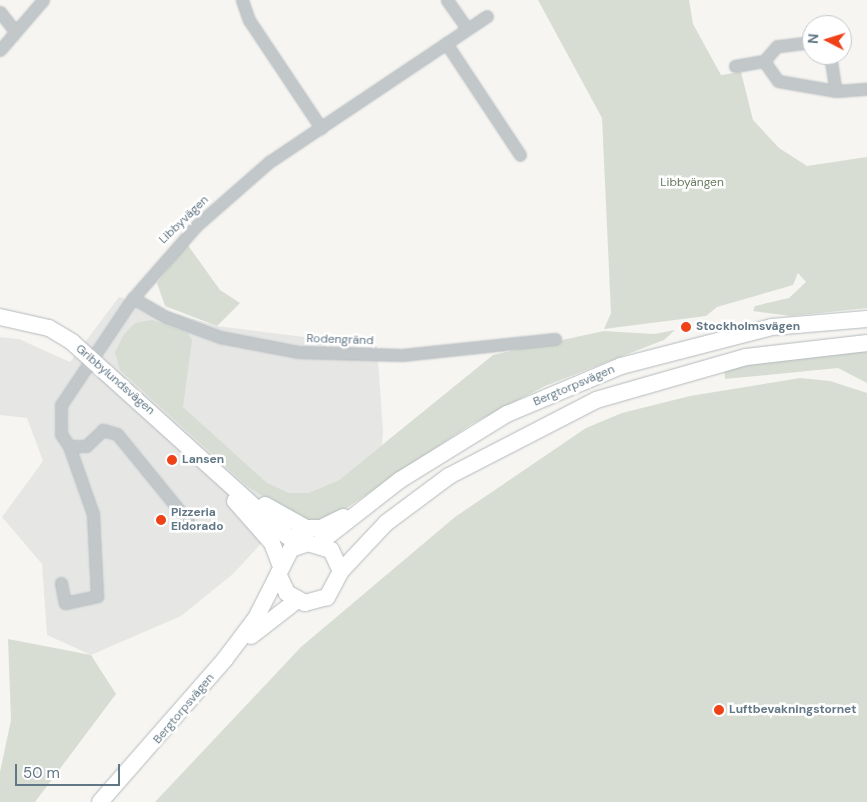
<!DOCTYPE html>
<html>
<head>
<meta charset="utf-8">
<style>
	body { margin:0 }
	#map { position:relative; width:867px; height:802px; overflow:hidden; background:#f6f5f1; font-family:"DM Sans",sans-serif }
	div>[style] { position:absolute }
	[style*='--x'] { left:calc(var(--x)*1px); top:calc(var(--y)*1px); width:calc(var(--w)*1px); rotate:calc(var(--a)*1deg) }
	.built>* { inset:0; background:#e6e7e5 }
	.green>* { inset:0; background:#d7ddd2 }
	.roads { filter:drop-shadow(0 0 1px #b4babe) drop-shadow(0 0 1px #b4babe) }
	.street>* { height:11px; margin:-5.5px; padding:0 5.5px; transform-origin:5.5px; border-radius:5.5px; background:#c2c7ca }
	.secondary>* { height:16px; margin:-8px; padding:0 8px; transform-origin:8px; border-radius:8px; background:#fff }
	.dots>* { width:14px; height:14px; translate:-50% -50%; box-sizing:border-box; border:2px solid #fff; border-radius:50% }
	span { translate:-50% -50%; white-space:nowrap; text-align:center; line-height:1.15; -webkit-text-stroke:5px #fff; paint-order:stroke }
	.park-label { font-size:12px; color:#687b62 }
	.street-label { font-size:12px; color:#627785 }
	.poi-label { font-size:12px; color:#627785; font-weight:700 }
	.left { translate:0 -50%; text-align:left }
	.north { position:absolute; left:802px; top:15px; width:50px; height:50px; box-sizing:border-box; background:#fff; border:1px solid #c0c9ce; border-radius:50%; rotate:275deg; font-size:14px; font-weight:700; line-height:20px; text-align:center; color:#627785 }
	.north::after { content:''; display:block; margin:auto; width:18px; height:22px; background:#ef4218; clip-path:polygon(50% 0,100% 100%,50% 72%,0 100%) }
	.scale { position:absolute; left:15px; top:764px; width:105px; height:22px; box-sizing:border-box; border:2px solid #627785; border-top:0; padding-left:6px; font-size:15px; line-height:18px; white-space:nowrap; color:#627785; -webkit-text-stroke:4px #fff; paint-order:stroke }
</style>
</head>
<body>
<div id="map">
	<div class="built">
		<div style="clip-path:polygon(119px 297px,217px 326px,377px 346px,383px 431px,382px 445px,339px 480px,308px 493px,233px 574px,181px 616px,91px 655px,47px 635px,42px 564px,2px 517px,43px 461px,27px 418px,0 415px,0 337px,19px 339px,70px 362px)"></div>
	</div>
	<div class="green">
		<div style="clip-path:polygon(538px 0,689px 0,693px 24px,721px 75px,741px 72px,753px 120px,779px 148px,807px 166px,867px 157px,867px 308px,791px 316px,753px 311px,755px 306px,789px 298px,806px 282px,798px 273px,793px 285px,717px 307px,706px 316px,604px 329px,611px 313px,602px 118px)"></div>
		<div style="clip-path:polygon(187px 244px,220px 290px,240px 303px,217px 326px,165px 306px,157px 283px)"></div>
		<div style="clip-path:polygon(152px 320px,188px 333px,192px 340px,183px 407px,267px 483px,289px 493px,308px 493px,339px 480px,493px 355px,604px 331px,654px 334px,675px 330px,664px 340px,545px 386px,470px 425px,329px 520px,304px 523px,247px 486px,120px 370px,115px 352px,124px 334px,135px 323px)"></div>
		<div style="clip-path:polygon(844px 351px,867px 352px,867px 383px,838px 368px,725px 379px,724px 369px)"></div>
		<div style="clip-path:polygon(800px 378px,830px 381px,867px 393px,867px 802px,155px 802px,301px 647px,455px 517px,586px 428px,622px 413px,690px 396px)"></div>
		<div style="clip-path:polygon(8px 639px,91px 655px,116px 694px,35px 802px,0 802px,0 772px,11px 720px)"></div>
	</div>
	<div class="roads">
		<div class="street">
			<div style="--x:242;--y:0;--w:21;--a:71"></div>
			<div style="--x:249;--y:20;--w:130;--a:56.3"></div>
			<div style="--x:447;--y:0;--w:35;--a:55"></div>
			<div style="--x:0;--y:12;--w:24;--a:52"></div>
			<div style="--x:812;--y:42;--w:35;--a:173"></div>
			<div style="--x:777;--y:46;--w:20;--a:131"></div>
			<div style="--x:764;--y:61;--w:24;--a:55"></div>
			<div style="--x:778;--y:81;--w:59;--a:9.8"></div>
			<div style="--x:836;--y:91;--w:31;--a:-4"></div>
			<div style="--x:446;--y:43;--w:134;--a:56.5"></div>
			<div style="--x:0;--y:50;--w:66;--a:-49.3"></div>
			<div style="--x:830;--y:55;--w:36;--a:81"></div>
			<div style="--x:735;--y:66;--w:29;--a:-10"></div>
			<div style="--x:133;--y:298;--w:38;--a:30"></div>
			<div style="--x:166;--y:317;--w:58;--a:20.3"></div>
			<div style="--x:220;--y:337;--w:79;--a:10.9"></div>
			<div style="--x:298;--y:352;--w:104;--a:1.7"></div>
			<div style="--x:402;--y:355;--w:154;--a:-6"></div>
			<div style="--x:188;--y:521;--w:112;--a:-129.2"></div>
			<div style="--x:117;--y:434;--w:15;--a:-164"></div>
			<div style="--x:103;--y:430;--w:23;--a:137"></div>
			<div style="--x:86;--y:446;--w:17;--a:180"></div>
			<div style="--x:69;--y:446;--w:14;--a:-124"></div>
			<div style="--x:61;--y:434;--w:29;--a:-90"></div>
			<div style="--x:61;--y:405;--w:129;--a:-56.1"></div>
			<div style="--x:133;--y:298;--w:96;--a:-48.8"></div>
			<div style="--x:196;--y:226;--w:97;--a:-41.2"></div>
			<div style="--x:269;--y:162;--w:262;--a:-33.8"></div>
			<div style="--x:61;--y:583;--w:20;--a:79"></div>
			<div style="--x:65;--y:603;--w:33;--a:-12"></div>
			<div style="--x:97;--y:596;--w:82;--a:-92.8"></div>
			<div style="--x:93;--y:514;--w:72;--a:-109.4"></div>
		</div>
		<div class="secondary">
			<div style="--x:0;--y:317;--w:50;--a:12.7"></div>
			<div style="--x:49;--y:328;--w:27;--a:31"></div>
			<div style="--x:72;--y:342;--w:290;--a:42.1"></div>
			<div style="--x:287;--y:536;--w:22;--a:18"></div>
			<div style="--x:235;--y:501;--w:56;--a:48.6"></div>
			<div style="--x:272;--y:543;--w:22;--a:69"></div>
			<div style="--x:265;--y:505;--w:47;--a:29.3"></div>
			<div style="--x:306;--y:528;--w:15;--a:0"></div>
			<div style="--x:321;--y:528;--w:25;--a:-26"></div>
			<div style="--x:318;--y:544;--w:104;--a:-38"></div>
			<div style="--x:400;--y:480;--w:126;--a:-31.7"></div>
			<div style="--x:507;--y:414;--w:124;--a:-22.8"></div>
			<div style="--x:621;--y:366;--w:156;--a:-14.5"></div>
			<div style="--x:772;--y:327;--w:95;--a:-4.8"></div>
			<div style="--x:341;--y:571;--w:66;--a:-46.8"></div>
			<div style="--x:386;--y:523;--w:79;--a:-36.7"></div>
			<div style="--x:449;--y:476;--w:165;--a:-27.3"></div>
			<div style="--x:596;--y:400;--w:156;--a:-16"></div>
			<div style="--x:746;--y:357;--w:122;--a:-6.6"></div>
			<div style="--x:251;--y:636;--w:57;--a:-37.9"></div>
			<div style="--x:100;--y:802;--w:190;--a:-48.8"></div>
			<div style="--x:225;--y:659;--w:51;--a:-52.9"></div>
			<div style="--x:256;--y:618;--w:77;--a:-63.1"></div>
			<div style="--x:291;--y:549;--w:18;--a:-19"></div>
			<div style="--x:308;--y:543;--w:24;--a:17"></div>
			<div style="--x:331;--y:550;--w:23;--a:65"></div>
			<div style="--x:341;--y:571;--w:30;--a:118"></div>
			<div style="--x:327;--y:597;--w:23;--a:165"></div>
			<div style="--x:305;--y:603;--w:21;--a:-151"></div>
			<div style="--x:287;--y:593;--w:21;--a:-115"></div>
		</div>
	</div>
	<div class="dots">
		<div style="left:686px;top:327px;background:#ef4218"></div>
		<div style="left:172px;top:460px;background:#ef4218"></div>
		<div style="left:161px;top:520px;background:#ef4218"></div>
		<div style="left:719px;top:710px;background:#ef4218"></div>
	</div>
	<div class="park-label">
		<span style="left:692px;top:183px">Libbyängen</span>
	</div>
	<div class="street-label">
		<span style="left:184px;top:220px;rotate:-44deg">Libbyvägen</span>
		<span style="left:340px;top:340px;rotate:2deg">Rodengränd</span>
		<span style="left:115px;top:380px;rotate:41deg">Gribbylundsvägen</span>
		<span style="left:574px;top:386px;rotate:-23deg">Bergtorpsvägen</span>
		<span style="left:184px;top:709px;rotate:-50deg">Bergtorpsvägen</span>
	</div>
	<div class="poi-label">
		<span class="left" style="left:696px;top:327px">Stockholmsvägen</span>
		<span class="left" style="left:182px;top:460px">Lansen</span>
		<span class="left" style="left:171px;top:520px">Pizzeria<br>Eldorado</span>
		<span class="left" style="left:729px;top:710px">Luftbevakningstornet</span>
	</div>
	<div class="north">N</div>
	<div class="scale">50 m</div>
</div>
</body>
</html>
